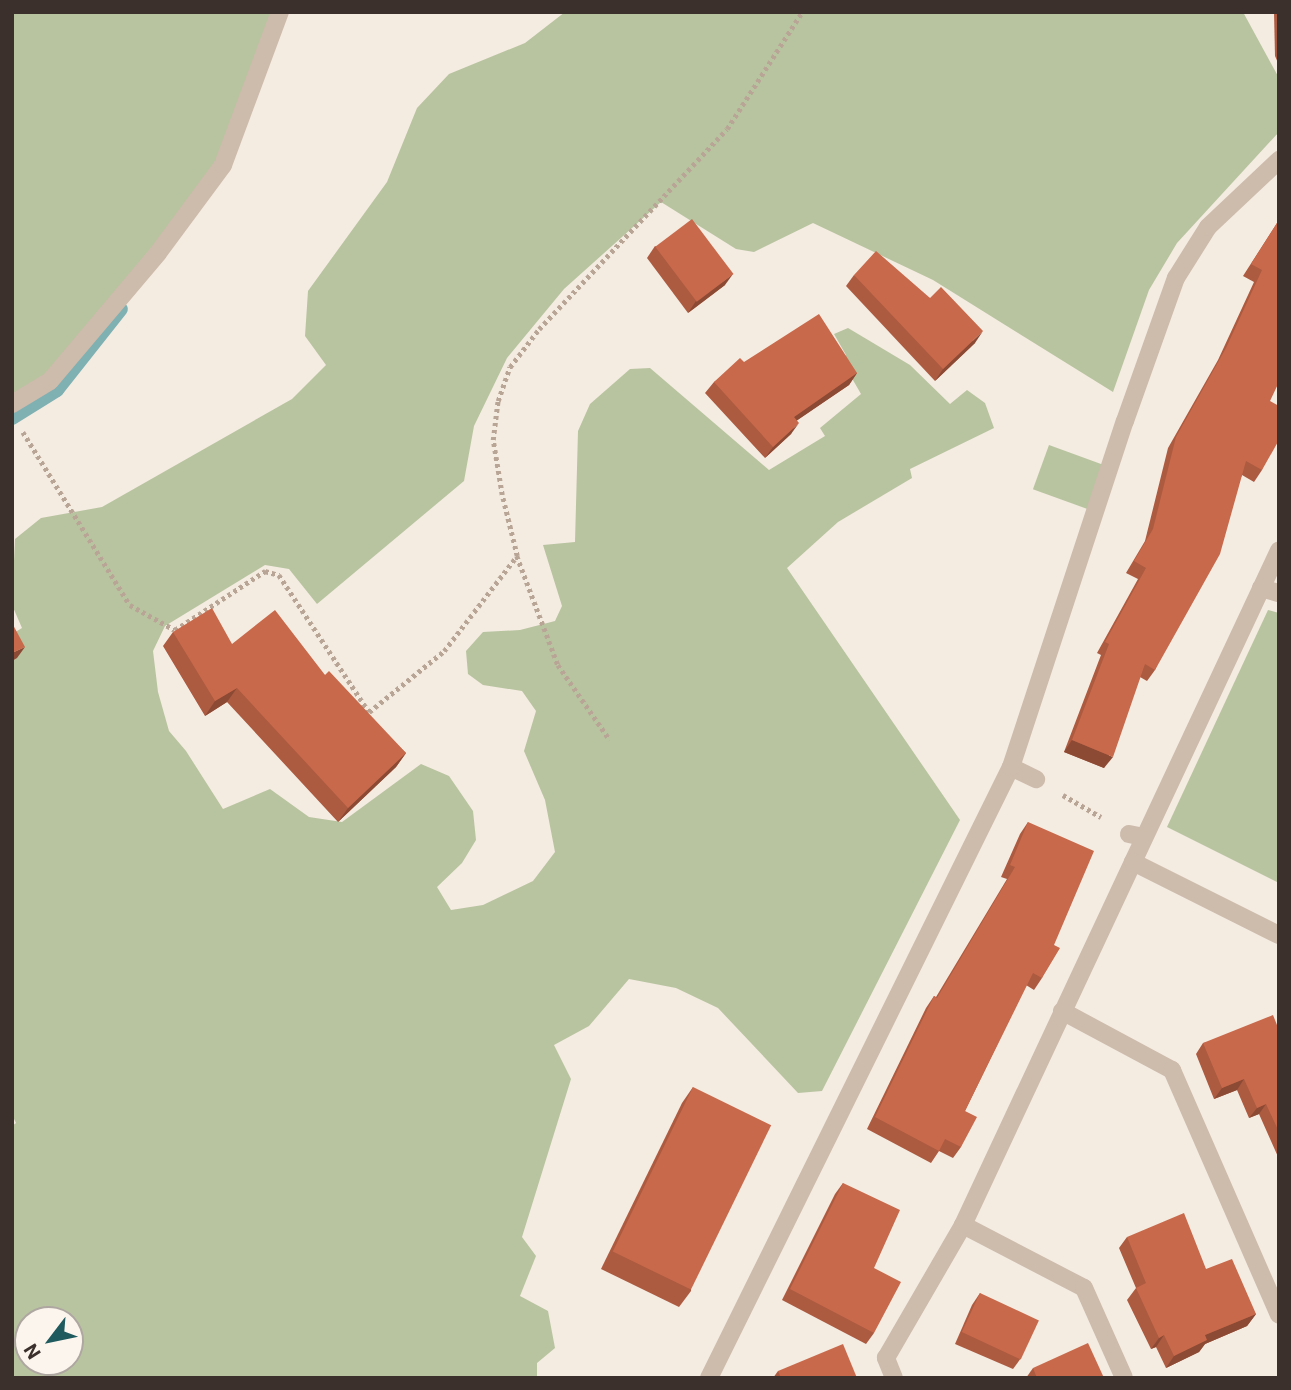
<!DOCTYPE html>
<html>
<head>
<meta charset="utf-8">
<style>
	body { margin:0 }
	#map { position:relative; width:1291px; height:1390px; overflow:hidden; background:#f4ebe1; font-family:Roboto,sans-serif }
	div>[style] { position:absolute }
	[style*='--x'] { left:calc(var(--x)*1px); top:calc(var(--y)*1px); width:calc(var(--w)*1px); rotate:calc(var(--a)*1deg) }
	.green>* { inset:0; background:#b8c4a0; transform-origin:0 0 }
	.stream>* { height:14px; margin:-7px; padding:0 7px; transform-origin:7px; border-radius:7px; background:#7fb0b2 }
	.path>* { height:4.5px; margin-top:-2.25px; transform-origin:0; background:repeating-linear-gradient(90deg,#b9a596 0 3.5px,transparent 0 7px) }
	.lane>* { height:18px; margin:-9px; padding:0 9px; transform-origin:9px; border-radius:9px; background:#cdbbac }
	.street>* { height:18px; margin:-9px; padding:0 9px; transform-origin:9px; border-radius:9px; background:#cdbbac }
	.wall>* { inset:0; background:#ac5a40 }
	.shaded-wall>* { inset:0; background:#8c4a34 }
	.building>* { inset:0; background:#c8694b; transform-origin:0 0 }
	span { translate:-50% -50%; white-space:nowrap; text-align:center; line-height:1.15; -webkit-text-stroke:7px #fbf5ee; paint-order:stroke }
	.frame { position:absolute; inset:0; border:14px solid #3b302b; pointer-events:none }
	.north { position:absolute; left:14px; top:1306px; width:70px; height:70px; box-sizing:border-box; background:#fbf5ee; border:2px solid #aea6a0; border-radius:50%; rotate:238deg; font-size:19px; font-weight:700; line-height:28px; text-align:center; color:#3b302b }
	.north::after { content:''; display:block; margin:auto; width:24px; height:32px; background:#1f5a5e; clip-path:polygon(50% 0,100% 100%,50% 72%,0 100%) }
</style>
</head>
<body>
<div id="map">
	<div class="green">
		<div style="clip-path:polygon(12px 12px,277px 12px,221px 164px,45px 376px,12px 397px)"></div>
		<div style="clip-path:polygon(evenodd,565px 12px,1243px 12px,1279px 78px,1279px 132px,1177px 243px,1149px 290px,1113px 392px,933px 280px,813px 223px,754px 252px,736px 249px,661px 202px,564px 289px,507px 358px,474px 426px,464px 481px,317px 604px,289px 569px,265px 565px,165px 626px,153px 651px,158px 692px,169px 731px,186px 751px,223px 809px,270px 789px,309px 817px,342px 822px,421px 764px,449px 776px,473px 811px,476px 840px,462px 863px,437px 887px,451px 910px,483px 905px,533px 881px,555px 852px,545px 800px,524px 751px,536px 711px,522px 691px,483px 685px,468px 674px,466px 651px,483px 632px,520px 630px,555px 621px,562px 606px,543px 545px,575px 542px,578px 431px,590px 404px,630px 369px,650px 368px,769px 470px,825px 436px,820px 428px,861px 394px,842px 361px,846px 355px,834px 334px,848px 328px,910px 365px,950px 404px,967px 390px,985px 403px,994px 428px,910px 469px,912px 478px,838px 522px,787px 568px,960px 820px,822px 1091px,798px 1093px,718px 1008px,676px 988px,629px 979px,589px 1026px,554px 1045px,571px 1079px,522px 1237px,536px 1256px,520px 1296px,548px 1311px,555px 1348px,537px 1363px,537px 1378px,12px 1378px,12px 1126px,16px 1123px,12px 1115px,12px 634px,22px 628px,12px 605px,15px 539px,41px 518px,102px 507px,292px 399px,326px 365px,305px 336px,308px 291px,387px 182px,417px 108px,449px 74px,525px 43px,565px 12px,28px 1320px,70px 1320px,70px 1362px,28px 1362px,28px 1320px)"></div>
		<div style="left:1049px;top:445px;width:67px;height:47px;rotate:20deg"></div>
		<div style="clip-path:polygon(1268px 610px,1279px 613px,1279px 883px,1167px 827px)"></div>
	</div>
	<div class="stream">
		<div style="--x:12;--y:418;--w:53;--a:-31.9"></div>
		<div style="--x:57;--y:390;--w:103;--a:-51.7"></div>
	</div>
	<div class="path">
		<div style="--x:23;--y:432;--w:203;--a:58.3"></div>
		<div style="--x:130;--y:605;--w:51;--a:29.1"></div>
		<div style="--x:175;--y:630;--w:108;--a:-33.2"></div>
		<div style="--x:265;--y:571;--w:15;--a:16"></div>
		<div style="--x:279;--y:575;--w:164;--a:56.7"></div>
		<div style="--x:369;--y:712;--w:97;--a:-39.1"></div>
		<div style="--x:444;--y:651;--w:120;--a:-52.5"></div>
		<div style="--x:517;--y:556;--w:116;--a:69.4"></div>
		<div style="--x:558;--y:665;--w:91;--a:55.3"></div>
		<div style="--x:517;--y:556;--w:63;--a:-103.8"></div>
		<div style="--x:502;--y:495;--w:56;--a:-99.3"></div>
		<div style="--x:493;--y:440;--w:39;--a:-83"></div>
		<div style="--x:498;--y:401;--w:36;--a:-71"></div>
		<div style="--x:510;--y:367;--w:48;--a:-52.7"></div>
		<div style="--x:539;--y:329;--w:274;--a:-46.8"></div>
		<div style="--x:727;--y:129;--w:139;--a:-57.3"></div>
		<div style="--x:1063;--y:795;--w:44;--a:30.1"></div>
	</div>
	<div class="lane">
		<div style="--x:1011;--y:767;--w:28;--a:26"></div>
		<div style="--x:1129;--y:834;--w:14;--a:12"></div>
	</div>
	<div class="street">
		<div style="--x:12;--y:404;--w:44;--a:-31.2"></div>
		<div style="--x:50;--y:381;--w:167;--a:-49.8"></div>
		<div style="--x:158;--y:253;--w:109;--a:-53.5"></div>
		<div style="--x:223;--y:165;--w:163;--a:-69.6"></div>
		<div style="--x:1261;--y:588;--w:19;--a:16"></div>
		<div style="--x:1133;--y:862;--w:344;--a:-64.9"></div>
		<div style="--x:1062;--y:1011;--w:125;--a:28.2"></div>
		<div style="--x:1172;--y:1070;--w:267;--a:66.4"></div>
		<div style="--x:963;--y:1225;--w:136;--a:27.5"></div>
		<div style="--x:1084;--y:1288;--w:98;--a:66"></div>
		<div style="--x:709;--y:1378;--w:682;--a:-63.7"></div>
		<div style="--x:1011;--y:767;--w:364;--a:-71.8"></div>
		<div style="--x:1125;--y:421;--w:152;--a:-70.4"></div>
		<div style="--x:1176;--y:278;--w:60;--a:-57.9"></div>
		<div style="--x:1208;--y:227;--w:98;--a:-43.3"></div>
		<div style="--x:894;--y:1378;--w:22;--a:-112"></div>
		<div style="--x:886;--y:1358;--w:154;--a:-59.9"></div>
		<div style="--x:963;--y:1225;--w:401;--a:-64.9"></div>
		<div style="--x:1133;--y:862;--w:163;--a:26.6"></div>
	</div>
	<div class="wall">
		<div style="clip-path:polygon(1274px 12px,1279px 12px,1279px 65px,1275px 56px)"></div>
		<div style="clip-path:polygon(1277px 223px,1270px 401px,1262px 470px,1254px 482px,1242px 475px,1155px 670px,1147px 681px,1140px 677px,1104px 768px,1064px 752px,1101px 655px,1097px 653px,1138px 579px,1126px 573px,1145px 541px,1168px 448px,1218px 360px,1254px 282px,1243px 276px)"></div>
		<div style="clip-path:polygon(655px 246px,725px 285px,688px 313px,647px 258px)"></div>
		<div style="clip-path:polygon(854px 275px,930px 298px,975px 343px,935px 381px,846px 286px)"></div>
		<div style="clip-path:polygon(744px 362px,857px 373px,849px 385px,797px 420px,791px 434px,765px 458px,705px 393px,714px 382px)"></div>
		<div style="clip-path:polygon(173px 632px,232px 644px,325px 675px,406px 753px,396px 767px,338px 822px,227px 702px,205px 716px,163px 646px)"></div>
		<div style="clip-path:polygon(1028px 822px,1054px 945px,1042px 978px,1034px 990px,1026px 985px,965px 1111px,961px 1147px,953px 1158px,939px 1151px,931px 1163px,867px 1129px,926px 1008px,934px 996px,936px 997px,1007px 879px,1001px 877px,1020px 834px)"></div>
		<div style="clip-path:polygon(1279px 1030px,1279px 1159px,1259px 1114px,1249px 1118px,1237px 1090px,1214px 1099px,1196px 1054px,1203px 1043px)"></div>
		<div style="clip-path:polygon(693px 1087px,691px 1291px,679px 1307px,601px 1269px,682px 1103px)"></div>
		<div style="clip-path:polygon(843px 1183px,874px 1268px,874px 1333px,866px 1344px,782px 1300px,835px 1194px)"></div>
		<div style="clip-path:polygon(1127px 1237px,1206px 1269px,1256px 1314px,1247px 1326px,1205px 1344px,1199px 1352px,1166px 1368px,1156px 1347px,1151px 1349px,1127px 1300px,1136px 1288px,1119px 1248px)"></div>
		<div style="clip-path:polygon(980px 1293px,1021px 1358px,1013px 1369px,955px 1344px,972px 1305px)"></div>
		<div style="clip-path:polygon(1033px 1368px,1104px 1378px,1026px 1378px)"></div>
		<div style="clip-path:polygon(778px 1371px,857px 1378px,773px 1378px)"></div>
	</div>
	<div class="shaded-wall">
		<div style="clip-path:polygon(733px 274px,725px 285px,688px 313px,696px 301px)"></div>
		<div style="clip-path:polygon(983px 331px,975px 343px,935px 381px,943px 369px)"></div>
		<div style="clip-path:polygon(857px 373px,849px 385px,786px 428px,794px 417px)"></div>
		<div style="clip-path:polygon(799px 423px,791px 434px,765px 458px,773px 447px)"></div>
		<div style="clip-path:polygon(25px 647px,17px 658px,12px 661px,12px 653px)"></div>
		<div style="clip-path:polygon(237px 688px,227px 702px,205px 716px,215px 701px)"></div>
		<div style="clip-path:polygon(1072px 740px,1113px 757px,1104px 768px,1064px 752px)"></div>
		<div style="clip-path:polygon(406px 753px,396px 767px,338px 822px,348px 808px)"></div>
		<div style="clip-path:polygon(1244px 1079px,1237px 1090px,1214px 1099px,1222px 1088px)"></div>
		<div style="clip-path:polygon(1266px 1104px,1259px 1114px,1249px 1118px,1257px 1108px)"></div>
		<div style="clip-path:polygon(1256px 1314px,1247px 1326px,1205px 1344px,1199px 1352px,1166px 1368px,1174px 1356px,1205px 1335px)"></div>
		<div style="clip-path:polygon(1164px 1335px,1156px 1347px,1151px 1349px,1159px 1338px)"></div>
	</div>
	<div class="building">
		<div style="left:692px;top:219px;width:69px;height:46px;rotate:53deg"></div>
		<div style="clip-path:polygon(1277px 223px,1279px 225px,1279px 382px,1270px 401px,1279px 406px,1279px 440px,1262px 470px,1246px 461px,1220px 554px,1155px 670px,1145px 664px,1113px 757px,1072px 740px,1109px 644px,1105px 642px,1146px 568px,1134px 561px,1153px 529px,1176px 437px,1226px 348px,1262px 270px,1251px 264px)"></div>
		<div style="clip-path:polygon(876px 251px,930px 298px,941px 287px,983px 331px,943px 369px,854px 275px)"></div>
		<div style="clip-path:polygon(819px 314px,857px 373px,794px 417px,799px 423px,773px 447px,714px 382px,740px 358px,744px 362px)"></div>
		<div style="clip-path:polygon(212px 608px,232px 644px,275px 610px,325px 675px,329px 671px,406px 753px,348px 808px,237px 688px,215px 701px,173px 632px)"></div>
		<div style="clip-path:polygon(12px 623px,25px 647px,12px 653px)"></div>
		<div style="clip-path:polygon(1028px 822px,1094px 851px,1054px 945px,1060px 948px,1042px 978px,1033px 973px,965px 1111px,977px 1117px,961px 1147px,945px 1139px,939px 1151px,875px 1117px,934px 996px,937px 998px,1015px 867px,1010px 865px)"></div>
		<div style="clip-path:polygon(1273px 1015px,1279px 1030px,1279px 1132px,1266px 1104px,1257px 1108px,1244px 1079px,1222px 1088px,1203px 1043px)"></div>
		<div style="left:693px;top:1087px;width:87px;height:183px;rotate:26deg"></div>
		<div style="clip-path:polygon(843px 1183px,900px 1210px,874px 1268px,901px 1282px,874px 1333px,790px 1289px)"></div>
		<div style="clip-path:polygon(1184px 1213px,1206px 1269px,1232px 1259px,1256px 1314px,1205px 1335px,1207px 1340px,1174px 1356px,1164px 1335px,1159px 1338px,1136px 1288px,1146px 1283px,1127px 1237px)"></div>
		<div style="left:980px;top:1293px;width:65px;height:43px;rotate:25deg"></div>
		<div style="clip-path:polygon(1088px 1343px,1104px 1378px,1037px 1378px,1033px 1368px)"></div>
		<div style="clip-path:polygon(843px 1344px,857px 1378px,781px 1378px,778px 1371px)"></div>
	</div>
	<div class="frame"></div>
	<div class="north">N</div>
</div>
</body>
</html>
